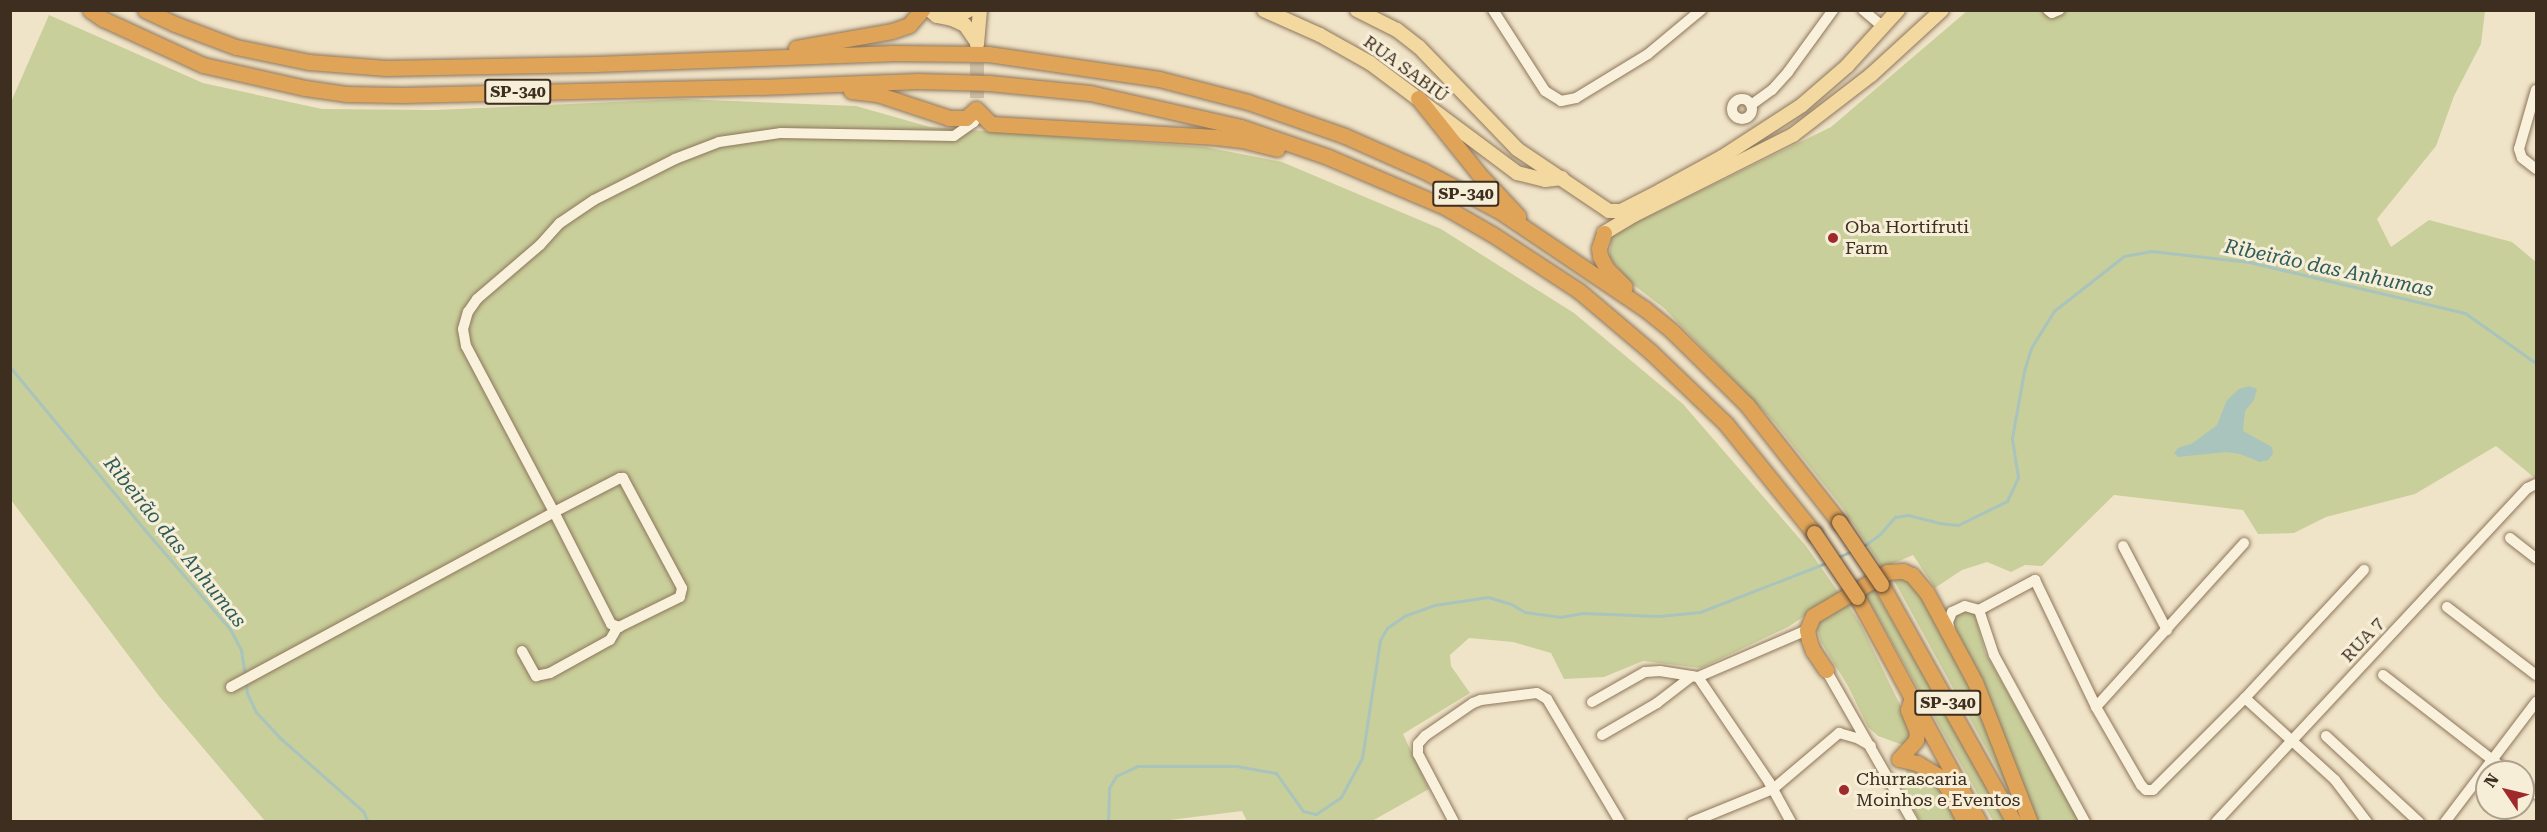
<!DOCTYPE html>
<html>
<head>
<meta charset="utf-8">
<style>
	body { margin:0 }
	#map { position:relative; width:2547px; height:832px; overflow:hidden; background:#f0e4c8; font-family:"Roboto Serif",serif }
	div>[style] { position:absolute }
	[style*='--x'] { left:calc(var(--x)*1px); top:calc(var(--y)*1px); width:calc(var(--w)*1px); rotate:calc(var(--a)*1deg) }
	.green>* { inset:0; background:#c9cf9b }
	.water>* { inset:0; background:#a9c4bc }
	.stream>* { height:3px; margin:-1.5px; padding:0 1.5px; transform-origin:1.5px; border-radius:1.5px; background:#a9c4bc }
	.major-tunnel>* { height:14px; margin-top:-7px; transform-origin:0; background:repeating-linear-gradient(90deg,#ccc0a6 0 14px,transparent 0 21px) }
	.roads { filter:drop-shadow(0 0 2px #8d765c) drop-shadow(0 0 2px #8d765c) }
	.minor>* { height:10px; margin:-5px; padding:0 5px; transform-origin:5px; border-radius:5px; background:#faf1dc }
	.minor>.ring { margin:-5px; padding:0; box-sizing:content-box; background:none; border:10px solid #faf1dc; border-radius:50% }
	.major>* { height:14px; margin:-7px; padding:0 7px; transform-origin:7px; border-radius:7px; background:#f3d9a0 }
	.highway>* { height:15px; margin:-7.5px; padding:0 7.5px; transform-origin:7.5px; border-radius:7.5px; background:#e0a458 }
	.bridges { filter:drop-shadow(0 0 2px #5b4430) drop-shadow(0 0 2px #5b4430) }
	.highway-bridge>* { height:15px; margin:-7.5px; padding:0 7.5px; transform-origin:7.5px; border-radius:7.5px; background:#e0a458 }
	.dots>* { width:16px; height:16px; translate:-50% -50%; box-sizing:border-box; border:3px solid #f7eed8; border-radius:50% }
	span { translate:-50% -50%; white-space:nowrap; text-align:center; line-height:1.15; -webkit-text-stroke:6px #f7eed8; paint-order:stroke }
	.shield-label span { padding:2px 4px; background:#f7eed8; border:2px solid; border-radius:4px; -webkit-text-stroke-width:0 }
	.shield-label { font-size:16px; color:#3d2e20; font-weight:700 }
	.street-label { font-size:18px; color:#3d2e20 }
	.poi-label { font-size:18px; color:#3d2e20 }
	.left { translate:0 -50%; text-align:left }
	.water-label { font-size:20px; color:#2f5d5a; font-style:italic }
	.frame { position:absolute; inset:0; border:12px solid #3d2e20; pointer-events:none }
	.north { position:absolute; left:2475px; top:760px; width:60px; height:60px; box-sizing:border-box; background:#f7eed8; border:2px solid #ada18e; border-radius:50%; rotate:305deg; font-size:16px; font-weight:700; line-height:24px; text-align:center; color:#3d2e20 }
	.north::after { content:''; display:block; margin:auto; width:21px; height:27px; background:#9e2a2b; clip-path:polygon(50% 0,100% 100%,50% 72%,0 100%) }
</style>
</head>
<body>
<div id="map">
	<div class="green">
		<div style="clip-path:polygon(1967px 11px,2485px 11px,2481px 44px,2454px 96px,2436px 146px,2377px 219px,2391px 247px,2429px 220px,2512px 242px,2536px 262px,2536px 479px,2496px 446px,2415px 494px,2326px 517px,2294px 533px,2258px 534px,2243px 510px,2114px 495px,2042px 566px,2025px 565px,2011px 572px,1987px 562px,1962px 570px,1935px 588px,1913px 555px,1883px 568px,1842px 507px,1775px 423px,1664px 308px,1631px 283px,1609px 258px,1612px 234px,1831px 127px)"></div>
		<div style="clip-path:polygon(49px 15px,203px 83px,322px 109px,434px 110px,682px 99px,856px 106px,930px 127px,1205px 147px,1282px 162px,1441px 229px,1574px 313px,1683px 404px,1806px 546px,1839px 593px,1788px 627px,1701px 668px,1643px 661px,1604px 677px,1564px 679px,1551px 653px,1513px 642px,1469px 638px,1450px 655px,1451px 666px,1470px 693px,1403px 734px,1429px 789px,1372px 821px,1247px 821px,1242px 811px,1154px 822px,265px 821px,159px 696px,11px 500px,11px 102px)"></div>
		<div style="clip-path:polygon(1891px 575px,1904px 578px,1916px 587px,1971px 683px,2012px 785px,2009px 790px)"></div>
		<div style="clip-path:polygon(1871px 587px,1884px 606px,2006px 821px,1993px 821px,1863px 591px)"></div>
		<div style="clip-path:polygon(1846px 602px,1861px 625px,1908px 721px,1910px 734px,1907px 743px,1900px 744px,1878px 736px,1868px 727px,1848px 686px,1821px 642px,1817px 628px,1822px 616px)"></div>
		<div style="clip-path:polygon(1960px 611px,1971px 611px,1975px 615px,1985px 652px,2080px 821px,2035px 821px,1953px 631px,1952px 619px)"></div>
		<div style="clip-path:polygon(1911px 767px,1939px 785px,1960px 821px,1920px 821px,1904px 794px,1902px 778px,1906px 770px)"></div>
	</div>
	<div class="water">
		<div style="clip-path:polygon(2249px 386px,2257px 389px,2254px 400px,2245px 411px,2243px 431px,2272px 447px,2273px 454px,2268px 460px,2260px 462px,2240px 454px,2226px 452px,2178px 457px,2174px 453px,2178px 448px,2193px 443px,2217px 425px,2227px 400px,2239px 389px)"></div>
	</div>
	<div class="stream">
		<div style="--x:10;--y:367;--w:210;--a:50.4"></div>
		<div style="--x:144;--y:529;--w:132;--a:49.3"></div>
		<div style="--x:230;--y:629;--w:24;--a:62"></div>
		<div style="--x:241;--y:650;--w:25;--a:81"></div>
		<div style="--x:1861;--y:548;--w:24;--a:-36"></div>
		<div style="--x:1880;--y:534;--w:23;--a:-49"></div>
		<div style="--x:1895;--y:517;--w:13;--a:-9"></div>
		<div style="--x:1908;--y:515;--w:32;--a:14"></div>
		<div style="--x:1939;--y:523;--w:19;--a:6"></div>
		<div style="--x:1958;--y:525;--w:55;--a:-26.1"></div>
		<div style="--x:2007;--y:501;--w:26;--a:-65"></div>
		<div style="--x:2018;--y:477;--w:39;--a:-99"></div>
		<div style="--x:2012;--y:438;--w:68;--a:-79.8"></div>
		<div style="--x:2024;--y:371;--w:24;--a:-73"></div>
		<div style="--x:2031;--y:348;--w:44;--a:-58.1"></div>
		<div style="--x:2054;--y:311;--w:89;--a:-38.2"></div>
		<div style="--x:2124;--y:256;--w:27;--a:-10"></div>
		<div style="--x:2151;--y:251;--w:99;--a:6.4"></div>
		<div style="--x:2249;--y:262;--w:222;--a:13.3"></div>
		<div style="--x:2465;--y:313;--w:87;--a:35.2"></div>
		<div style="--x:1836;--y:558;--w:17;--a:-24"></div>
		<div style="--x:246;--y:682;--w:11;--a:85"></div>
		<div style="--x:247;--y:693;--w:21;--a:65"></div>
		<div style="--x:256;--y:712;--w:34;--a:47"></div>
		<div style="--x:279;--y:737;--w:112;--a:41.4"></div>
		<div style="--x:363;--y:811;--w:12;--a:66"></div>
		<div style="--x:1108;--y:822;--w:34;--a:-88"></div>
		<div style="--x:1109;--y:788;--w:14;--a:-60"></div>
		<div style="--x:1116;--y:776;--w:23;--a:-25"></div>
		<div style="--x:1137;--y:766;--w:99;--a:0"></div>
		<div style="--x:1236;--y:766;--w:41;--a:9.9"></div>
		<div style="--x:1276;--y:773;--w:47;--a:54.6"></div>
		<div style="--x:1303;--y:811;--w:13;--a:13"></div>
		<div style="--x:1316;--y:814;--w:30;--a:-34"></div>
		<div style="--x:1341;--y:797;--w:44;--a:-61.7"></div>
		<div style="--x:1362;--y:758;--w:119;--a:-81.3"></div>
		<div style="--x:1380;--y:640;--w:14;--a:-60"></div>
		<div style="--x:1387;--y:628;--w:21;--a:-35"></div>
		<div style="--x:1404;--y:616;--w:32;--a:-20"></div>
		<div style="--x:1434;--y:605;--w:55;--a:-8.4"></div>
		<div style="--x:1488;--y:597;--w:24;--a:17"></div>
		<div style="--x:1511;--y:604;--w:16;--a:30"></div>
		<div style="--x:1525;--y:612;--w:35;--a:8"></div>
		<div style="--x:1560;--y:617;--w:22;--a:-10"></div>
		<div style="--x:1582;--y:613;--w:77;--a:2.2"></div>
		<div style="--x:1659;--y:616;--w:41;--a:-5.6"></div>
		<div style="--x:1700;--y:612;--w:137;--a:-21.3"></div>
	</div>
	<div class="major-tunnel">
		<div style="--x:977;--y:98;--w:52;--a:-90"></div>
	</div>
	<div class="roads">
		<div class="minor">
			<div style="--x:1493;--y:10;--w:96;--a:57.3"></div>
			<div style="--x:1545;--y:91;--w:19;--a:32"></div>
			<div style="--x:1561;--y:101;--w:15;--a:-11"></div>
			<div style="--x:1576;--y:98;--w:84;--a:-31.4"></div>
			<div style="--x:1648;--y:54;--w:69;--a:-39.7"></div>
			<div style="--x:1863;--y:10;--w:25;--a:40"></div>
			<div style="--x:2048;--y:10;--w:5;--a:37"></div>
			<div style="--x:2052;--y:13;--w:8;--a:-23"></div>
			<div style="--x:2536;--y:90;--w:61;--a:106.1"></div>
			<div style="--x:2519;--y:149;--w:9;--a:72"></div>
			<div style="--x:2522;--y:158;--w:18;--a:38"></div>
			<div class="ring" style="left:1732px;top:99px;width:10px;height:10px"></div>
			<div style="--x:1751;--y:105;--w:26;--a:-36"></div>
			<div style="--x:1772;--y:90;--w:24;--a:-48"></div>
			<div style="--x:1788;--y:72;--w:77;--a:-54"></div>
			<div style="--x:2510;--y:538;--w:33;--a:38"></div>
			<div style="--x:2123;--y:546;--w:95;--a:62.4"></div>
			<div style="--x:2447;--y:607;--w:112;--a:37.4"></div>
			<div style="--x:1979;--y:610;--w:64;--a:-28.2"></div>
			<div style="--x:2035;--y:580;--w:141;--a:64.3"></div>
			<div style="--x:2096;--y:707;--w:90;--a:60"></div>
			<div style="--x:2141;--y:785;--w:7;--a:45"></div>
			<div style="--x:2146;--y:790;--w:7;--a:0"></div>
			<div style="--x:2153;--y:790;--w:130;--a:-45"></div>
			<div style="--x:2245;--y:698;--w:175;--a:-47.1"></div>
			<div style="--x:1950;--y:631;--w:9;--a:-103"></div>
			<div style="--x:1948;--y:622;--w:11;--a:-68"></div>
			<div style="--x:1952;--y:612;--w:14;--a:-25"></div>
			<div style="--x:1965;--y:606;--w:15;--a:16"></div>
			<div style="--x:1979;--y:610;--w:47;--a:71.6"></div>
			<div style="--x:1994;--y:655;--w:190;--a:61.4"></div>
			<div style="--x:522;--y:651;--w:29;--a:61"></div>
			<div style="--x:536;--y:676;--w:14;--a:-12"></div>
			<div style="--x:550;--y:673;--w:68;--a:-28.8"></div>
			<div style="--x:610;--y:640;--w:14;--a:-60"></div>
			<div style="--x:617;--y:628;--w:4;--a:-146"></div>
			<div style="--x:1826;--y:670;--w:175;--a:60.2"></div>
			<div style="--x:2383;--y:675;--w:158;--a:37.8"></div>
			<div style="--x:1698;--y:677;--w:127;--a:55.9"></div>
			<div style="--x:1769;--y:782;--w:46;--a:61.2"></div>
			<div style="--x:231;--y:687;--w:367;--a:-28.4"></div>
			<div style="--x:554;--y:512;--w:126;--a:63"></div>
			<div style="--x:611;--y:624;--w:9;--a:21"></div>
			<div style="--x:619;--y:627;--w:68;--a:-26.2"></div>
			<div style="--x:680;--y:597;--w:9;--a:-77"></div>
			<div style="--x:682;--y:588;--w:125;--a:-118.2"></div>
			<div style="--x:623;--y:478;--w:3;--a:180"></div>
			<div style="--x:620;--y:478;--w:74;--a:152.7"></div>
			<div style="--x:554;--y:512;--w:188;--a:-117.9"></div>
			<div style="--x:466;--y:346;--w:17;--a:-100"></div>
			<div style="--x:463;--y:329;--w:18;--a:-74"></div>
			<div style="--x:468;--y:312;--w:16;--a:-55"></div>
			<div style="--x:477;--y:299;--w:83;--a:-40.6"></div>
			<div style="--x:540;--y:245;--w:30;--a:-48"></div>
			<div style="--x:560;--y:223;--w:41;--a:-34.1"></div>
			<div style="--x:594;--y:200;--w:91;--a:-26.8"></div>
			<div style="--x:675;--y:159;--w:47;--a:-21.1"></div>
			<div style="--x:719;--y:142;--w:63;--a:-8.3"></div>
			<div style="--x:781;--y:133;--w:173;--a:1"></div>
			<div style="--x:954;--y:136;--w:24;--a:-35"></div>
			<div style="--x:974;--y:122;--w:13;--a:-81"></div>
			<div style="--x:2245;--y:698;--w:122;--a:42.3"></div>
			<div style="--x:2335;--y:780;--w:53;--a:52.7"></div>
			<div style="--x:1592;--y:702;--w:61;--a:-29.5"></div>
			<div style="--x:1645;--y:672;--w:15;--a:-4"></div>
			<div style="--x:1660;--y:671;--w:38;--a:9"></div>
			<div style="--x:1698;--y:677;--w:119;--a:-23.3"></div>
			<div style="--x:2096;--y:707;--w:221;--a:-47.9"></div>
			<div style="--x:1602;--y:735;--w:64;--a:-30.2"></div>
			<div style="--x:1657;--y:703;--w:44;--a:-37.6"></div>
			<div style="--x:2326;--y:736;--w:127;--a:42.8"></div>
			<div style="--x:2523;--y:784;--w:16;--a:38"></div>
			<div style="--x:1454;--y:822;--w:77;--a:-117.9"></div>
			<div style="--x:1418;--y:754;--w:10;--a:-90"></div>
			<div style="--x:1418;--y:744;--w:11;--a:-49"></div>
			<div style="--x:1425;--y:736;--w:58;--a:-34.5"></div>
			<div style="--x:1473;--y:703;--w:9;--a:-21"></div>
			<div style="--x:1481;--y:700;--w:56;--a:-7.1"></div>
			<div style="--x:1537;--y:693;--w:12;--a:31"></div>
			<div style="--x:1547;--y:699;--w:143;--a:59.3"></div>
			<div style="--x:1692;--y:822;--w:87;--a:-22.2"></div>
			<div style="--x:1773;--y:789;--w:87;--a:-40.3"></div>
			<div style="--x:1839;--y:733;--w:19;--a:16"></div>
			<div style="--x:1857;--y:738;--w:16;--a:30"></div>
			<div style="--x:2216;--y:822;--w:457;--a:-47"></div>
			<div style="--x:2528;--y:488;--w:9;--a:-27"></div>
			<div style="--x:2445;--y:822;--w:151;--a:-52.8"></div>
		</div>
		<div class="major">
			<div style="--x:930;--y:10;--w:9;--a:41"></div>
			<div style="--x:937;--y:16;--w:15;--a:11"></div>
			<div style="--x:952;--y:19;--w:19;--a:-28"></div>
			<div style="--x:1264;--y:10;--w:61;--a:24.1"></div>
			<div style="--x:1320;--y:35;--w:57;--a:29.2"></div>
			<div style="--x:1370;--y:63;--w:184;--a:36.8"></div>
			<div style="--x:1517;--y:173;--w:29;--a:14"></div>
			<div style="--x:1545;--y:180;--w:17;--a:-7"></div>
			<div style="--x:1357;--y:10;--w:45;--a:26.6"></div>
			<div style="--x:1397;--y:30;--w:28;--a:38"></div>
			<div style="--x:1419;--y:47;--w:141;--a:46.1"></div>
			<div style="--x:1517;--y:149;--w:111;--a:34"></div>
			<div style="--x:952;--y:19;--w:14;--a:25"></div>
			<div style="--x:965;--y:25;--w:21;--a:55"></div>
			<div style="--x:977;--y:44;--w:34;--a:-85"></div>
			<div style="--x:1609;--y:211;--w:12;--a:0"></div>
			<div style="--x:1621;--y:211;--w:44;--a:-27.1"></div>
			<div style="--x:1660;--y:191;--w:71;--a:-28.7"></div>
			<div style="--x:1722;--y:157;--w:95;--a:-33"></div>
			<div style="--x:1802;--y:105;--w:60;--a:-40.9"></div>
			<div style="--x:1847;--y:66;--w:76;--a:-47.7"></div>
			<div style="--x:1604;--y:233;--w:35;--a:-31"></div>
			<div style="--x:1634;--y:215;--w:178;--a:-26.7"></div>
			<div style="--x:1793;--y:135;--w:98;--a:-37.6"></div>
			<div style="--x:1871;--y:75;--w:96;--a:-42.5"></div>
		</div>
		<div class="highway">
			<div style="--x:90;--y:10;--w:16;--a:35"></div>
			<div style="--x:103;--y:19;--w:110;--a:24.7"></div>
			<div style="--x:203;--y:65;--w:105;--a:12.7"></div>
			<div style="--x:305;--y:88;--w:41;--a:8.3"></div>
			<div style="--x:346;--y:94;--w:56;--a:1"></div>
			<div style="--x:402;--y:95;--w:359;--a:-1.3"></div>
			<div style="--x:761;--y:87;--w:156;--a:-2.2"></div>
			<div style="--x:917;--y:81;--w:72;--a:1.6"></div>
			<div style="--x:989;--y:83;--w:101;--a:5.7"></div>
			<div style="--x:1090;--y:93;--w:155;--a:12.7"></div>
			<div style="--x:1241;--y:127;--w:92;--a:19"></div>
			<div style="--x:1328;--y:157;--w:127;--a:23.1"></div>
			<div style="--x:1445;--y:207;--w:54;--a:29.9"></div>
			<div style="--x:1492;--y:234;--w:104;--a:33.2"></div>
			<div style="--x:1579;--y:291;--w:94;--a:40.3"></div>
			<div style="--x:1651;--y:352;--w:104;--a:43.8"></div>
			<div style="--x:1726;--y:424;--w:140;--a:51.1"></div>
			<div style="--x:145;--y:10;--w:33;--a:25"></div>
			<div style="--x:175;--y:24;--w:65;--a:20.7"></div>
			<div style="--x:236;--y:47;--w:75;--a:11.6"></div>
			<div style="--x:309;--y:62;--w:77;--a:4.5"></div>
			<div style="--x:386;--y:68;--w:209;--a:-1.1"></div>
			<div style="--x:595;--y:64;--w:296;--a:-2.1"></div>
			<div style="--x:891;--y:53;--w:97;--a:0.6"></div>
			<div style="--x:988;--y:54;--w:173;--a:8.3"></div>
			<div style="--x:1159;--y:79;--w:92;--a:14.5"></div>
			<div style="--x:1248;--y:102;--w:103;--a:19.3"></div>
			<div style="--x:1345;--y:136;--w:86;--a:23.9"></div>
			<div style="--x:1424;--y:171;--w:87;--a:28"></div>
			<div style="--x:1501;--y:212;--w:174;--a:34"></div>
			<div style="--x:1645;--y:309;--w:35;--a:39"></div>
			<div style="--x:1672;--y:331;--w:105;--a:44.6"></div>
			<div style="--x:1747;--y:405;--w:149;--a:51.8"></div>
			<div style="--x:796;--y:48;--w:97;--a:-10"></div>
			<div style="--x:892;--y:31;--w:18;--a:-19"></div>
			<div style="--x:909;--y:25;--w:20;--a:-49"></div>
			<div style="--x:851;--y:91;--w:26;--a:7"></div>
			<div style="--x:877;--y:94;--w:76;--a:18.4"></div>
			<div style="--x:949;--y:118;--w:17;--a:0"></div>
			<div style="--x:966;--y:118;--w:13;--a:-42"></div>
			<div style="--x:976;--y:109;--w:21;--a:45"></div>
			<div style="--x:991;--y:124;--w:225;--a:3.3"></div>
			<div style="--x:1216;--y:137;--w:26;--a:7"></div>
			<div style="--x:1242;--y:140;--w:36;--a:14"></div>
			<div style="--x:1418;--y:98;--w:96;--a:51.3"></div>
			<div style="--x:1478;--y:173;--w:59;--a:47.1"></div>
			<div style="--x:1604;--y:233;--w:16;--a:108"></div>
			<div style="--x:1599;--y:248;--w:8;--a:83"></div>
			<div style="--x:1600;--y:256;--w:15;--a:62"></div>
			<div style="--x:1607;--y:269;--w:25;--a:45"></div>
			<div style="--x:1881;--y:584;--w:273;--a:60.8"></div>
			<div style="--x:1857;--y:597;--w:256;--a:61.5"></div>
			<div style="--x:1826;--y:670;--w:23;--a:-124"></div>
			<div style="--x:1813;--y:651;--w:12;--a:-110"></div>
			<div style="--x:1809;--y:640;--w:10;--a:-101"></div>
			<div style="--x:1807;--y:630;--w:15;--a:-67"></div>
			<div style="--x:1813;--y:616;--w:86;--a:-30.7"></div>
			<div style="--x:1887;--y:572;--w:16;--a:-4"></div>
			<div style="--x:1903;--y:571;--w:10;--a:24"></div>
			<div style="--x:1912;--y:575;--w:23;--a:50"></div>
			<div style="--x:1927;--y:593;--w:101;--a:61.7"></div>
			<div style="--x:1975;--y:682;--w:150;--a:68.6"></div>
			<div style="--x:1899;--y:759;--w:18;--a:13"></div>
			<div style="--x:1917;--y:763;--w:23;--a:31"></div>
			<div style="--x:1937;--y:775;--w:16;--a:50"></div>
			<div style="--x:1947;--y:787;--w:39;--a:63"></div>
			<div style="--x:1899;--y:759;--w:25;--a:-48"></div>
			<div style="--x:1916;--y:740;--w:8;--a:-83"></div>
			<div style="--x:1917;--y:732;--w:24;--a:-112"></div>
			<div style="--x:1908;--y:710;--w:13;--a:-72"></div>
		</div>
	</div>
	<div class="bridges">
		<div class="highway-bridge">
			<div style="--x:1839;--y:522;--w:75;--a:55.9"></div>
			<div style="--x:1814;--y:533;--w:77;--a:56.1"></div>
		</div>
	</div>
	<div class="dots">
		<div style="left:1833px;top:238px;background:#9e2a2b"></div>
		<div style="left:1844px;top:790px;background:#9e2a2b"></div>
	</div>
	<div class="shield-label">
		<span style="left:518px;top:92px">SP-340</span>
		<span style="left:1466px;top:194px">SP-340</span>
		<span style="left:1948px;top:703px">SP-340</span>
	</div>
	<div class="street-label">
		<span style="left:1406px;top:69px;rotate:36deg">RUA SABIÚ</span>
		<span style="left:2363px;top:640px;rotate:-47deg">RUA 7</span>
	</div>
	<div class="poi-label">
		<span class="left" style="left:1845px;top:238px">Oba Hortifruti<br>Farm</span>
		<span class="left" style="left:1856px;top:790px">Churrascaria<br>Moinhos e Eventos</span>
	</div>
	<div class="water-label">
		<span style="left:2329px;top:268px;rotate:12deg">Ribeirão das Anhumas</span>
		<span style="left:175px;top:542px;rotate:51deg">Ribeirão das Anhumas</span>
	</div>
	<div class="frame"></div>
	<div class="north">N</div>
</div>
</body>
</html>
